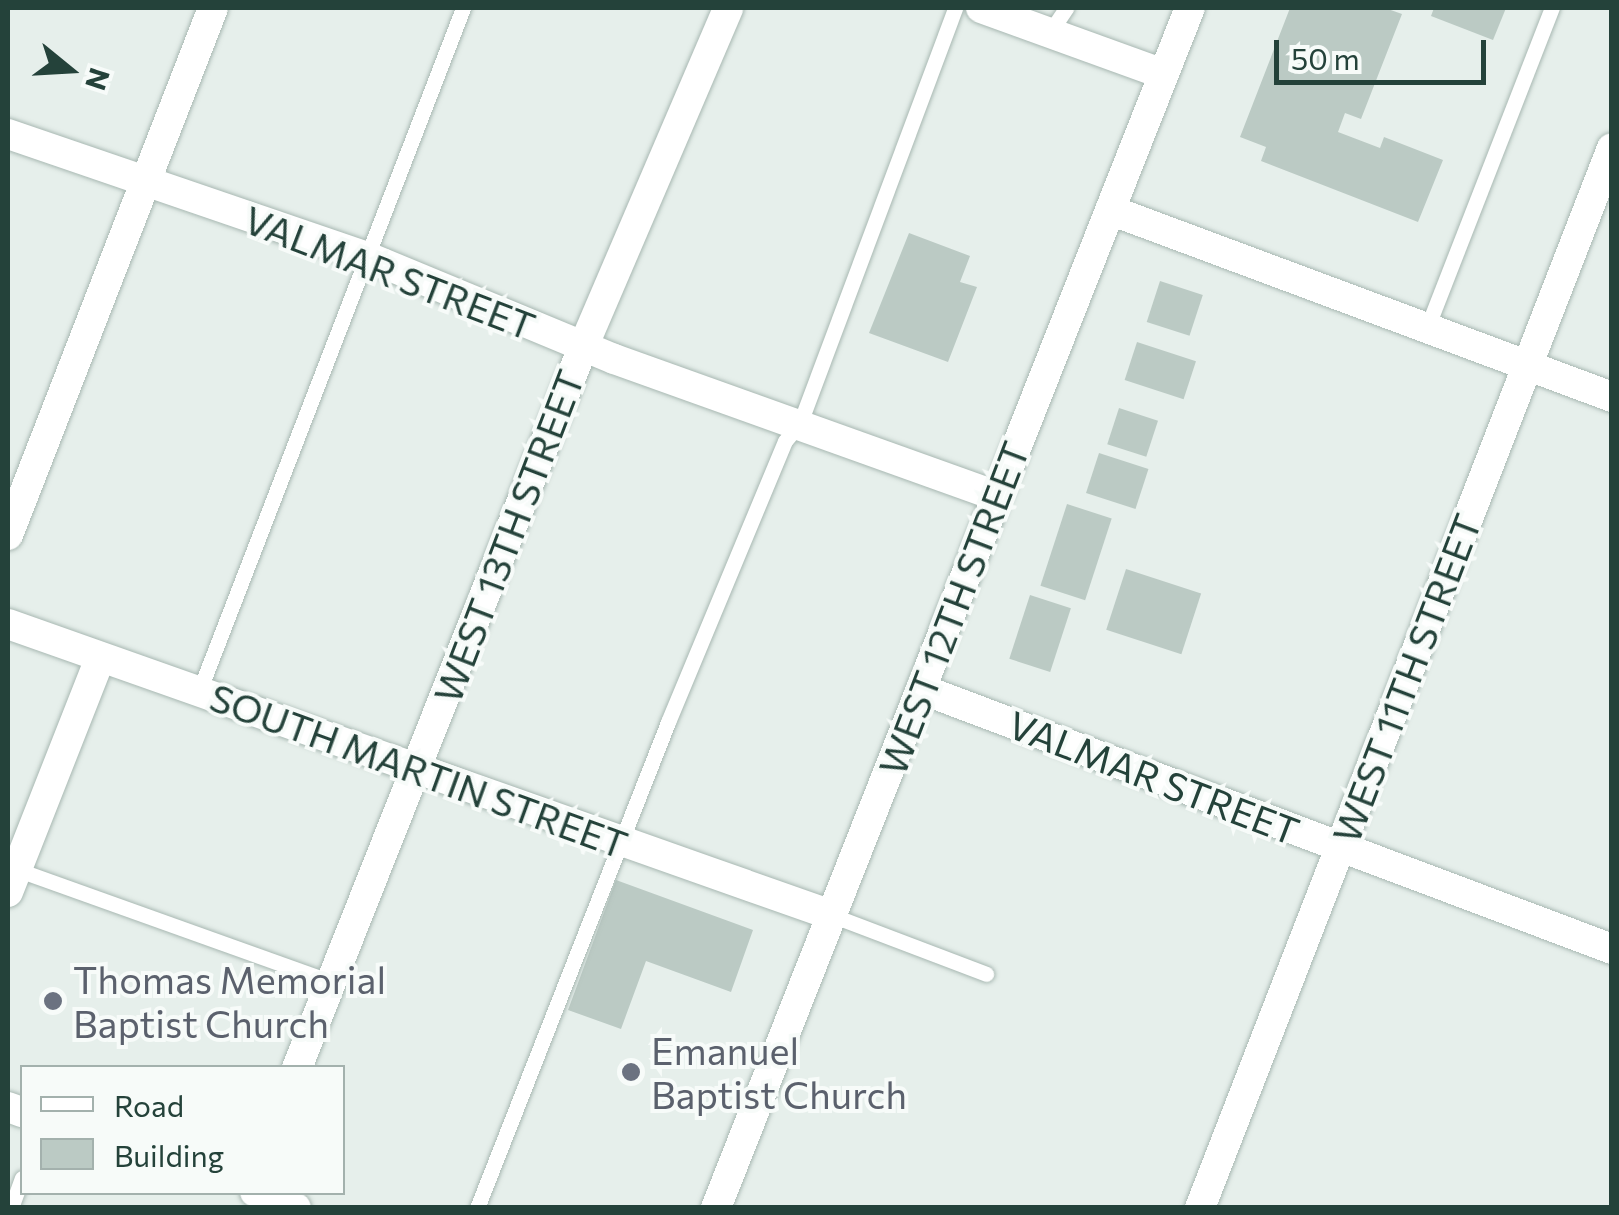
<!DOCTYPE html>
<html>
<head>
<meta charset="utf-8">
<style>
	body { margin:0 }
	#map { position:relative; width:1619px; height:1215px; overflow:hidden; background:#e6efeb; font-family:Commissioner,sans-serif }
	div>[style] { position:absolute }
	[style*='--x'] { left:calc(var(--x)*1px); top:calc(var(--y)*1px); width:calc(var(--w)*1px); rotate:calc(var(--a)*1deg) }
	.building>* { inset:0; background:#bbcac4; transform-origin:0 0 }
	.roads { filter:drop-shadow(0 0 2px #a8b8b2) drop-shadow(0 0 2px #a8b8b2) }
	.service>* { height:15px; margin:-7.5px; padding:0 7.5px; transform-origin:7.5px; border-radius:7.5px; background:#fff }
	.minor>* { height:30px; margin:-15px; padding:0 15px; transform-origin:15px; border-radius:15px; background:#fff }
	.secondary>* { height:30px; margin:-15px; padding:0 15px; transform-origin:15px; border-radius:15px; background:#fff }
	.dots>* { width:28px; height:28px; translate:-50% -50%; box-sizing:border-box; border:5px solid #f7fbf9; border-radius:50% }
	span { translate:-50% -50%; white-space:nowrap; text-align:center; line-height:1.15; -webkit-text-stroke:8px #f7fbf9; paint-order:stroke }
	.street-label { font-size:38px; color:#24423a }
	.worship-label { font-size:38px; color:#5b616d }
	.left { translate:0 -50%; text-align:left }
	.frame { position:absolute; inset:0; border:10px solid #24423a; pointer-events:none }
	.legend { position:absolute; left:20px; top:1065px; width:325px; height:130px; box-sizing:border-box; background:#f7fbf9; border:2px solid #a3b1ad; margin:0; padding:12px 18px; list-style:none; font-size:30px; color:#24423a }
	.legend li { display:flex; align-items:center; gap:20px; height:50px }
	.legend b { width:50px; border:2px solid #a3b1ad }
	.north { position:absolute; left:20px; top:20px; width:100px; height:100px; -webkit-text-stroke:8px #f7fbf9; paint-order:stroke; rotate:108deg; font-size:28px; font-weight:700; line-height:40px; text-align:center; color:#24423a }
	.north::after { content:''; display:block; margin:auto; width:35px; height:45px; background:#24423a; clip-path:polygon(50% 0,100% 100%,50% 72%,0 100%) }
	.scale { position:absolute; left:1274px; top:40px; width:212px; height:45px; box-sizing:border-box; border:5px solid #24423a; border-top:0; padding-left:12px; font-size:30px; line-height:35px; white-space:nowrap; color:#24423a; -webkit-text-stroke:8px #f7fbf9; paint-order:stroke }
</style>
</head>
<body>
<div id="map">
	<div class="building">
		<div style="clip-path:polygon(1290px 8px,1385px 8px,1402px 14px,1361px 119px,1345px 113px,1338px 132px,1380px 148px,1384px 137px,1443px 160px,1418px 222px,1261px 161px,1266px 147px,1240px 137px)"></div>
		<div style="clip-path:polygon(1434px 8px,1506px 8px,1493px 40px,1431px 16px)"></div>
		<div style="clip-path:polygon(909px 233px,970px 256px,960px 282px,977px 287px,948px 362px,869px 333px)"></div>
		<div style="left:1160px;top:281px;width:45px;height:43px;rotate:18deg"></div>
		<div style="left:1137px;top:342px;width:62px;height:40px;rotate:18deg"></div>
		<div style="left:1119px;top:408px;width:41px;height:38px;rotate:18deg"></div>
		<div style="left:1099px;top:453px;width:52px;height:42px;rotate:18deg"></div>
		<div style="left:1067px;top:504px;width:47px;height:86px;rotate:18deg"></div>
		<div style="left:1126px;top:569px;width:79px;height:64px;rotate:18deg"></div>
		<div style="left:1030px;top:595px;width:43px;height:67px;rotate:18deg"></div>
		<div style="clip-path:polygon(616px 880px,753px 930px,731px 992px,646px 961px,621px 1029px,568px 1010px)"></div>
	</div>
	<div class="roads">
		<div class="service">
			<div style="--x:1050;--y:32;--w:29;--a:-56"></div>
			<div style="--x:1427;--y:328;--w:344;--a:-68.7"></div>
			<div style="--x:200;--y:689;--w:730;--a:-68.88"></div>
			<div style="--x:13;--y:868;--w:336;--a:19.7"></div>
			<div style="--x:831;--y:915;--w:166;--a:20.8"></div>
			<div style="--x:11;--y:1208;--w:32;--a:-70"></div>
			<div style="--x:477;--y:1208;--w:522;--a:-68.54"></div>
			<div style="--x:668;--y:722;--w:304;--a:-67.4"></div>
			<div style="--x:785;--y:441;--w:23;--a:-50"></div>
			<div style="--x:800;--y:423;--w:443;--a:-69.5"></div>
		</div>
		<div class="minor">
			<div style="--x:981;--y:8;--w:194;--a:19.9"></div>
			<div style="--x:8;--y:134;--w:380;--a:18.9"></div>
			<div style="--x:368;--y:257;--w:266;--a:22.5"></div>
			<div style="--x:614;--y:359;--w:406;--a:19.7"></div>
			<div style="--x:1110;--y:210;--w:536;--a:20.43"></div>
			<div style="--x:8;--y:535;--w:565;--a:-68.74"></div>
			<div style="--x:8;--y:624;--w:873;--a:19.47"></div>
			<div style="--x:921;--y:689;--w:738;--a:20.62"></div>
			<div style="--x:8;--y:892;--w:251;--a:-68.5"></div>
			<div style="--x:297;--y:1068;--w:776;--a:-68.36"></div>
			<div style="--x:583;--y:347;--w:369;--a:-66.8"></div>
			<div style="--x:8;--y:1107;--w:15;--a:20"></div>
			<div style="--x:255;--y:1192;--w:44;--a:21.3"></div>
			<div style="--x:1200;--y:1208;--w:1137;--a:-68.76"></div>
		</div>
		<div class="secondary">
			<div style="--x:716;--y:1208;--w:1290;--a:-68.45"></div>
		</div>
	</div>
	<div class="dots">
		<div style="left:53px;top:1001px;background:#6b7280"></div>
		<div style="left:631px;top:1072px;background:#6b7280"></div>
	</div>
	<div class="street-label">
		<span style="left:390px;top:272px;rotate:21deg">VALMAR STREET</span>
		<span style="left:508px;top:536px;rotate:-69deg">WEST 13TH STREET</span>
		<span style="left:953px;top:608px;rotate:-69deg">WEST 12TH STREET</span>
		<span style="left:1406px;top:678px;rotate:-69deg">WEST 11TH STREET</span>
		<span style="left:419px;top:770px;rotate:20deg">SOUTH MARTIN STREET</span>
		<span style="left:1154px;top:777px;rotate:21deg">VALMAR STREET</span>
	</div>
	<div class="worship-label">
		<span class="left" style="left:73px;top:1001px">Thomas Memorial<br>Baptist Church</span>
		<span class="left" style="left:651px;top:1072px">Emanuel<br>Baptist Church</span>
	</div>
	<div class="frame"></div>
	<ul class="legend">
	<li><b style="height:12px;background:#fff"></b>Road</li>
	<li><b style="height:28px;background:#bbcac4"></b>Building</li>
	</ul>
	<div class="north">N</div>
	<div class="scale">50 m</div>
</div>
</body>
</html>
